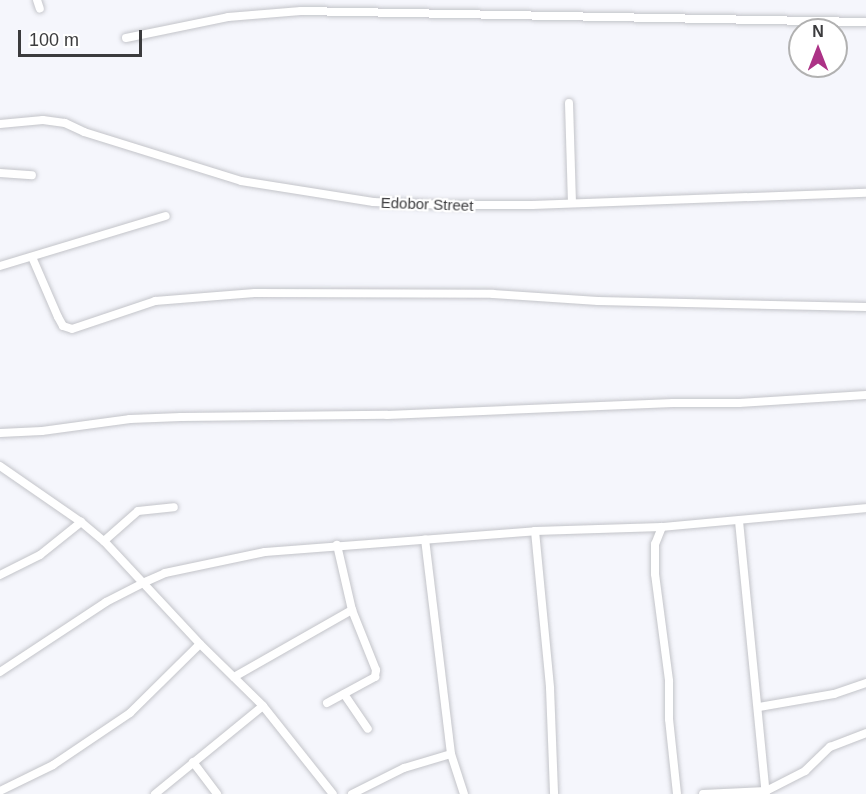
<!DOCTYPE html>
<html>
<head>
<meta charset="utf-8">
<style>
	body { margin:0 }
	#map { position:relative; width:866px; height:794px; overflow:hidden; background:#f5f6fc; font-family:Helvetica,sans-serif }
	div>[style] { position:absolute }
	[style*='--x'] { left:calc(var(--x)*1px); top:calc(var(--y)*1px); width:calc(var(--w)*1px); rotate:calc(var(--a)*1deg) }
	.roads { filter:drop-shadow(0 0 2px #c3c4c9) drop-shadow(0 0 2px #c3c4c9) }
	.minor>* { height:8px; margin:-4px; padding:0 4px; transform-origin:4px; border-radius:4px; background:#fff }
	span { translate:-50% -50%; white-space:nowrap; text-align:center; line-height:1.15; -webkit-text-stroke:4.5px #fff; paint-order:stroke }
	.street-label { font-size:15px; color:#3b3b3d }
	.north { position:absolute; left:788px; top:18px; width:60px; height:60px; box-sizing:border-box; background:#fff; border:2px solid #b1b1b1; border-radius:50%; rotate:0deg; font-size:16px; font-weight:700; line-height:24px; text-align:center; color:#3b3b3d }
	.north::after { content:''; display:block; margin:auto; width:21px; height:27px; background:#ac3286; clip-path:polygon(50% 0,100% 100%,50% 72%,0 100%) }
	.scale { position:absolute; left:18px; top:30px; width:124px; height:27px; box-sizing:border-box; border:3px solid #3b3b3d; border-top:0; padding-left:8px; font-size:18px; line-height:21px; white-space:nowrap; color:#3b3b3d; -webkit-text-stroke:4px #fff; paint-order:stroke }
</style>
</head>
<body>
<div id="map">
	<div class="roads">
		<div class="minor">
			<div style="--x:37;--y:0;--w:9;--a:72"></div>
			<div style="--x:126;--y:38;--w:104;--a:-11.6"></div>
			<div style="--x:228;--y:17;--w:73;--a:-4.7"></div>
			<div style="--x:301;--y:11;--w:565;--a:1.12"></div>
			<div style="--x:569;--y:103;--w:100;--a:88.3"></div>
			<div style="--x:0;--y:124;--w:43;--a:-5.3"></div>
			<div style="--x:43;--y:120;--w:22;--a:8"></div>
			<div style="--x:65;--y:123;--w:21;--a:25"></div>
			<div style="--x:84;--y:132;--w:164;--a:17.3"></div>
			<div style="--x:241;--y:181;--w:134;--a:9"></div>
			<div style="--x:373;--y:202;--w:74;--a:2.3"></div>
			<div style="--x:447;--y:205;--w:85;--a:0"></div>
			<div style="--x:532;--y:205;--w:334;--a:-2.1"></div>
			<div style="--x:0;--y:173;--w:32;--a:4"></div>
			<div style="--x:32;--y:257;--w:65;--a:66.6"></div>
			<div style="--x:58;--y:317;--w:10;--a:61"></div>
			<div style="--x:63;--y:326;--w:9;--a:18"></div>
			<div style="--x:72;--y:329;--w:88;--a:-18.6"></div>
			<div style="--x:155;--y:301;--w:100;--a:-4.6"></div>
			<div style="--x:255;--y:293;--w:238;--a:0.2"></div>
			<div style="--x:493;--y:294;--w:105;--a:3.8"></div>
			<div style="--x:598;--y:301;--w:268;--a:1.3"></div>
			<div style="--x:0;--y:266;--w:173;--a:-16.8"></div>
			<div style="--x:0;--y:433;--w:42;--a:-2.7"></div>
			<div style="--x:42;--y:431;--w:89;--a:-7.8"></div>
			<div style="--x:130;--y:419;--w:51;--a:-2.2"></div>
			<div style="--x:181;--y:417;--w:206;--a:-0.6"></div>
			<div style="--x:387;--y:415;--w:286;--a:-2.4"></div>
			<div style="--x:673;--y:403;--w:66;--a:0"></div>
			<div style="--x:739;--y:403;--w:127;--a:-3.6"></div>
			<div style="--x:0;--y:466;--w:98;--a:34.7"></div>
			<div style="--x:81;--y:522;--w:30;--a:40"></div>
			<div style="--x:104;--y:541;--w:141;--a:47"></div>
			<div style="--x:200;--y:644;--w:88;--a:44.5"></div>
			<div style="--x:263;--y:706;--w:112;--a:51.5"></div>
			<div style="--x:739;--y:521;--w:274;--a:84.4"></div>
			<div style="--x:662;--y:527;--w:18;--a:112"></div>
			<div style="--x:655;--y:544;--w:30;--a:90"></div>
			<div style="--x:655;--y:574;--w:108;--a:82.5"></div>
			<div style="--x:669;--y:681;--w:38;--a:90"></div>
			<div style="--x:669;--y:719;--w:75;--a:83.9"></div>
			<div style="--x:535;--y:531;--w:158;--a:84.5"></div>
			<div style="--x:550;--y:688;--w:106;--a:87.8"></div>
			<div style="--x:104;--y:541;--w:45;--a:-41.4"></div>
			<div style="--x:138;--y:511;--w:36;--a:-6"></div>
			<div style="--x:0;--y:575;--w:45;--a:-26.6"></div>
			<div style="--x:40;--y:555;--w:53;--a:-38.8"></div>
			<div style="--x:0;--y:672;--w:127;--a:-33.4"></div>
			<div style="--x:106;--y:602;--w:44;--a:-27.1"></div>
			<div style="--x:145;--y:582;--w:22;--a:-24"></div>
			<div style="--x:165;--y:573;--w:102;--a:-11.9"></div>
			<div style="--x:265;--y:552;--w:271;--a:-4.4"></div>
			<div style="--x:535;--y:531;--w:127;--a:-1.8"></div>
			<div style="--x:662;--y:527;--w:205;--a:-5.3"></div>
			<div style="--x:234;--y:677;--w:136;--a:-29.6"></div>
			<div style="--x:352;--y:610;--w:67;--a:-103"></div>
			<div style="--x:344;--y:694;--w:42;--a:55.6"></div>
			<div style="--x:327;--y:703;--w:55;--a:-28.4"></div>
			<div style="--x:375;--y:677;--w:7;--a:-82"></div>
			<div style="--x:376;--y:670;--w:65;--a:-111.8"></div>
			<div style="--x:759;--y:707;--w:76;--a:-9.8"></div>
			<div style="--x:834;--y:694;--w:34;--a:-19"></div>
			<div style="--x:451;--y:754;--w:42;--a:72"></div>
			<div style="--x:193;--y:762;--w:40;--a:53"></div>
			<div style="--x:0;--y:791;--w:59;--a:-26.1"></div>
			<div style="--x:53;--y:765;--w:93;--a:-34"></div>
			<div style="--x:130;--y:713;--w:98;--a:-44.6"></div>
			<div style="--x:155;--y:794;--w:139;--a:-39.2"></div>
			<div style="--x:352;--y:794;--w:58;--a:-26.6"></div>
			<div style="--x:404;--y:768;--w:49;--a:-16.6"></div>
			<div style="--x:451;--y:754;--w:216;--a:-96.9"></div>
			<div style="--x:703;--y:794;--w:63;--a:-2.7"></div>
			<div style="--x:766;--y:791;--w:44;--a:-27.1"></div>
			<div style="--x:805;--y:771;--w:35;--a:-44"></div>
			<div style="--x:830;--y:747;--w:39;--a:-21"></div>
		</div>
	</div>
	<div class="street-label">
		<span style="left:427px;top:204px;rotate:2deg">Edobor Street</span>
	</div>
	<div class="north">N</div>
	<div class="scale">100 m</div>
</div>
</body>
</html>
